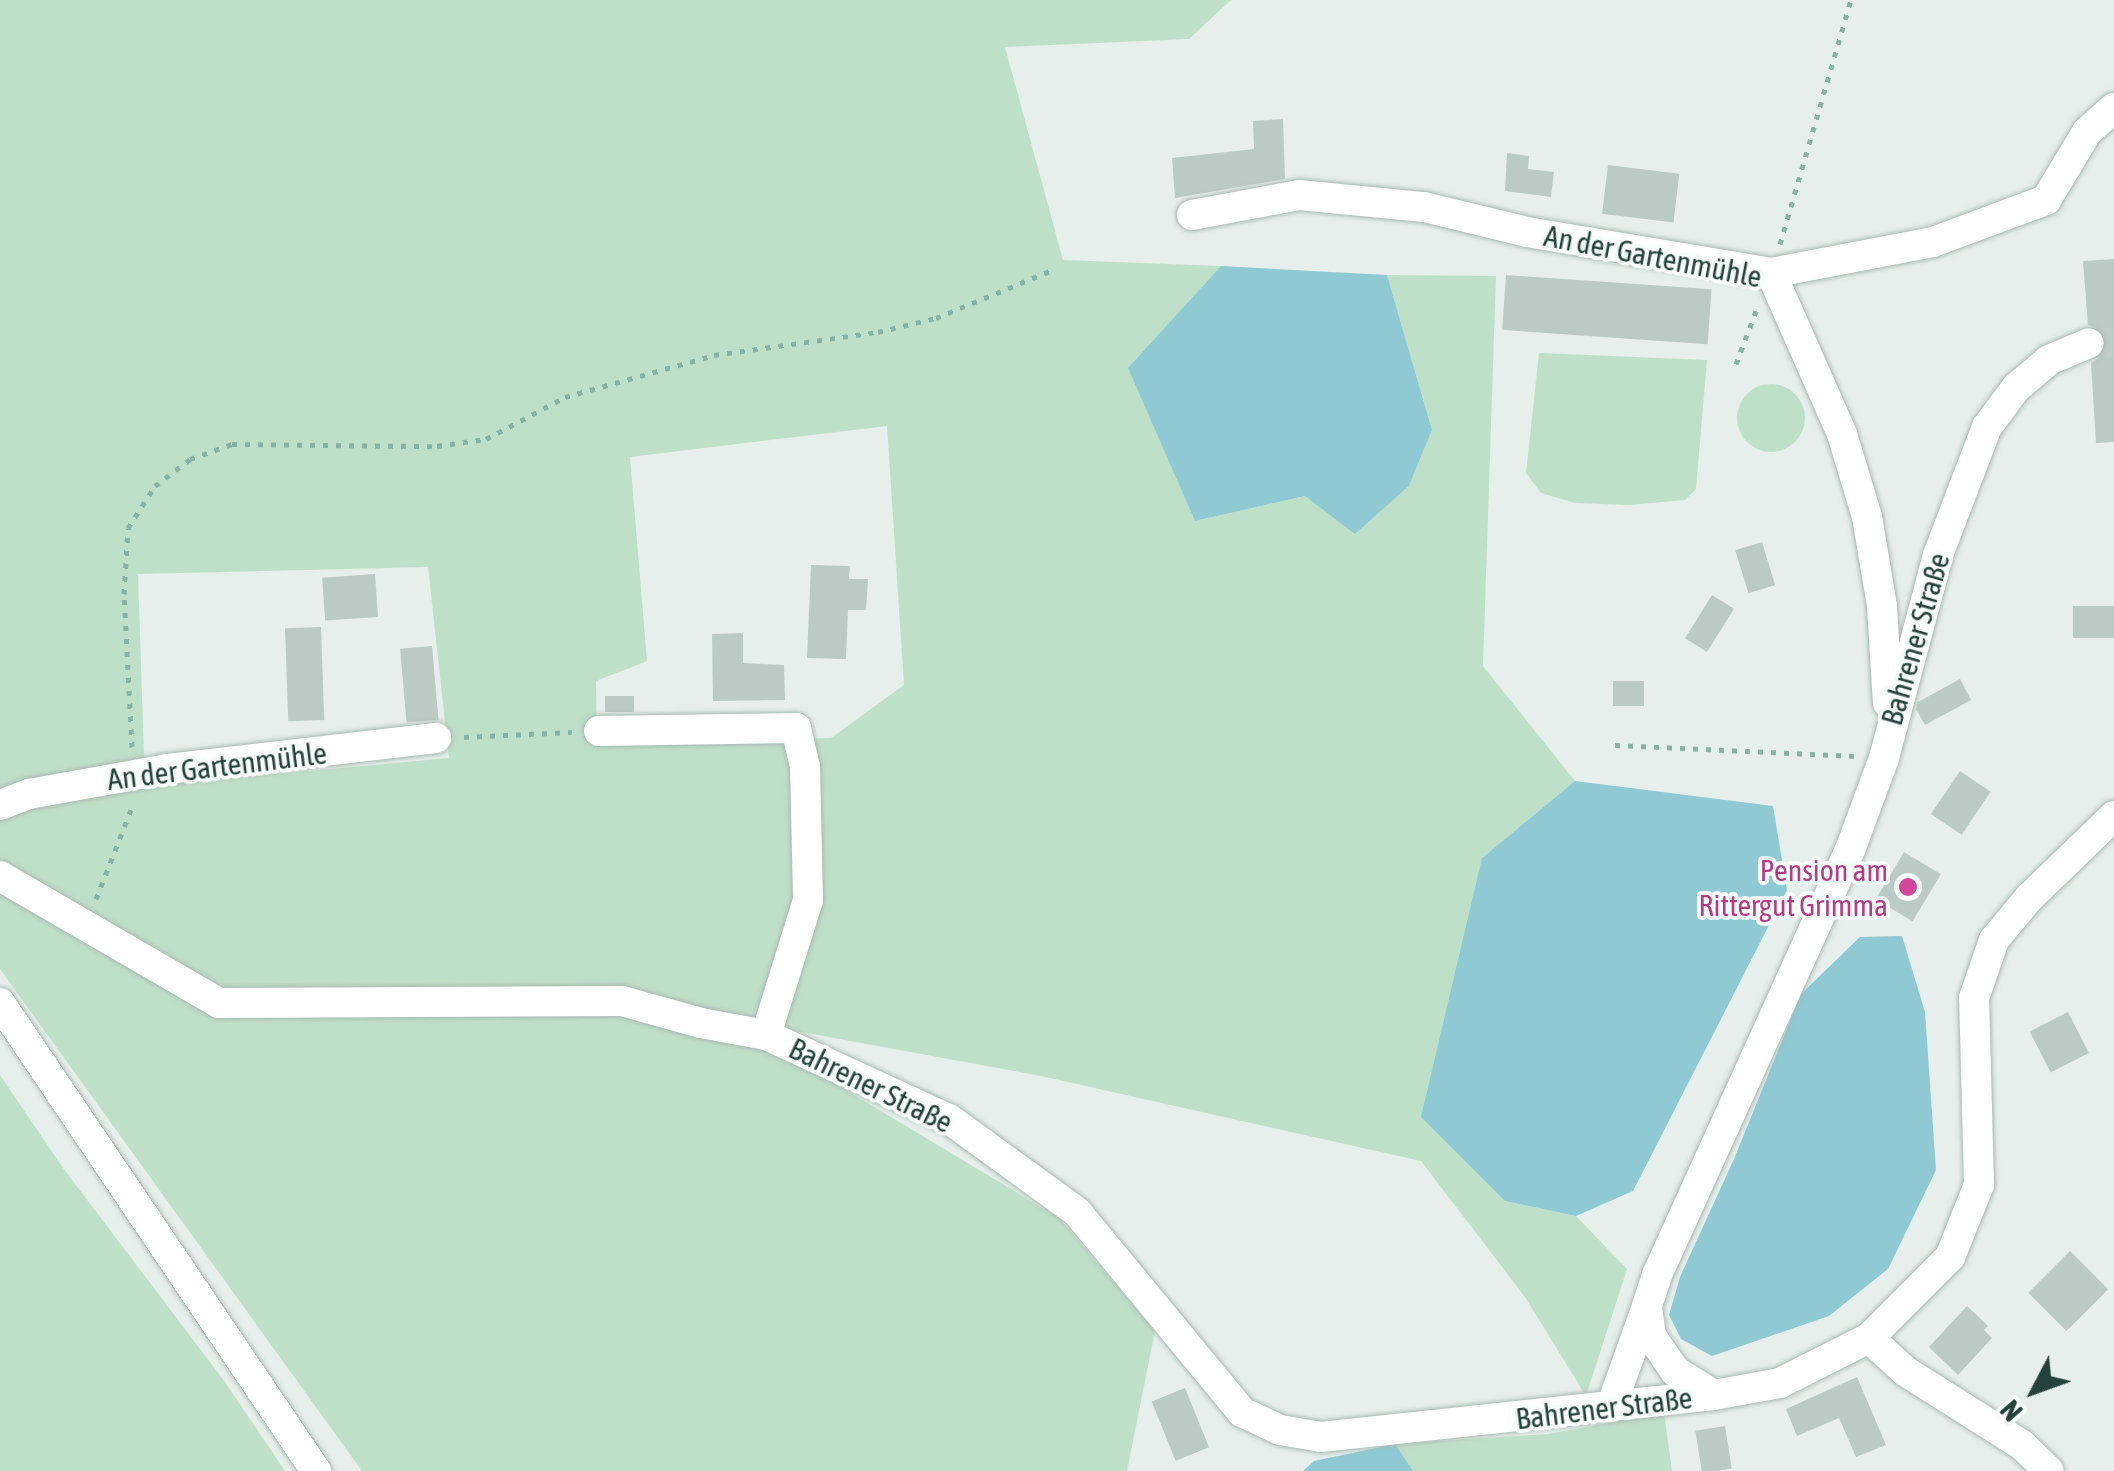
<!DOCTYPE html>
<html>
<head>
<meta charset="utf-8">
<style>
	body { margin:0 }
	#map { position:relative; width:2114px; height:1471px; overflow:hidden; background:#e6efeb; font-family:"Asap Condensed",sans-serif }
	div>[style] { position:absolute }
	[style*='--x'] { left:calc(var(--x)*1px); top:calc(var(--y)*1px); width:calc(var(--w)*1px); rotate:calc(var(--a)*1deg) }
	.green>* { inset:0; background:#bfe0c8 }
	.round { border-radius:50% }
	.water>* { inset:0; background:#8ec9d4 }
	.building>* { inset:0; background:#bbcac4; transform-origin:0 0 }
	.minor-tunnel>* { height:30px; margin-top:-15px; transform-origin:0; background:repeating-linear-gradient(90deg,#bfccc8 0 30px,transparent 0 45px) }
	.path>* { height:5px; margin-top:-2.5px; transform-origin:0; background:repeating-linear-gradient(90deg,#86b3a5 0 5px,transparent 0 13px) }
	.roads { filter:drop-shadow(0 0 2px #a8b8b2) drop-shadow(0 0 2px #a8b8b2) }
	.minor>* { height:30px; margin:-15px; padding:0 15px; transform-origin:15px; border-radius:15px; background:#fff }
	.dots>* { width:28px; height:28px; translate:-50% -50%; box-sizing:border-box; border:5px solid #f7fbf9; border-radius:50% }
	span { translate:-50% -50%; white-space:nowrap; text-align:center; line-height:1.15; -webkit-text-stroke:8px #f7fbf9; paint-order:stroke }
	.street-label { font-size:30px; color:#24423a }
	.hotel-label { font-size:30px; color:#b23c85 }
	.right { translate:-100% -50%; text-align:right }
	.north { position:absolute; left:1984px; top:1341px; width:100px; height:100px; -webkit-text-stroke:8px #f7fbf9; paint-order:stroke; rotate:229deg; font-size:28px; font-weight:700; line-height:40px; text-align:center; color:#24423a }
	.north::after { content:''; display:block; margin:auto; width:35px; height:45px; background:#24423a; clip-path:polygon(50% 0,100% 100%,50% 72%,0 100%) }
</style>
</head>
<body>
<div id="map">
	<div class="green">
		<div style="clip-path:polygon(evenodd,0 0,1231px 0,1189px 39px,1005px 47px,1063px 260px,1221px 266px,1129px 368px,1195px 521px,1305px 496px,1356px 533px,1409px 486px,1432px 430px,1387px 275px,1496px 276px,1483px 666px,1575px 781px,1482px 858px,1505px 1201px,1576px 1216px,1627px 1269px,1586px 1396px,1525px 1297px,1421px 1161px,1041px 1076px,709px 1015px,806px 1066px,1059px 1218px,1155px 1331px,1127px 1471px,362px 1471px,0 969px,0 0,887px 426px,904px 685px,831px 738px,597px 741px,596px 681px,647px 661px,630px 457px,887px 426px,0 0,428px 567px,449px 758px,145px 786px,138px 574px,428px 567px)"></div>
		<div style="clip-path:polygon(1539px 353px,1707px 360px,1696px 489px,1685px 500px,1630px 505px,1575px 503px,1541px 493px,1526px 473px)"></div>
		<div class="round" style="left:1737px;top:384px;width:68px;height:68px"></div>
		<div style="clip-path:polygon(0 1075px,63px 1168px,225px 1382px,285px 1471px,0 1471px)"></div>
		<div style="clip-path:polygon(1664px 1413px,1672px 1471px,1413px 1471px,1395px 1444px,1548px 1434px)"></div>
	</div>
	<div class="water">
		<div style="clip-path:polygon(1221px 266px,1387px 275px,1432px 430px,1409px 486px,1355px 534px,1305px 496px,1195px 521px,1128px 368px)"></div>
		<div style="clip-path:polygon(1575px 781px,1773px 806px,1787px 890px,1633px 1191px,1576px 1216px,1505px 1201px,1421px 1117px,1482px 858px)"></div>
		<div style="clip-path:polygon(1902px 936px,1925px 1012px,1936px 1170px,1888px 1269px,1829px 1316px,1712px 1356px,1681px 1339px,1669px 1315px,1680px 1277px,1734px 1159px,1801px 994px,1860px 937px)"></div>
		<div style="clip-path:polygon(1395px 1444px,1413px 1471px,1303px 1471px,1314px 1461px)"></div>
	</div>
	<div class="building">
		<div style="clip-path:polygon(1283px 119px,1285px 179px,1175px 198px,1172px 158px,1254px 149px,1253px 121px)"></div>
		<div style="clip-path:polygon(1507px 153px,1529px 156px,1528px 169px,1554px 172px,1551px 197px,1505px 191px)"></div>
		<div style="left:1608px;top:165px;width:72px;height:49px;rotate:7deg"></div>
		<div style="clip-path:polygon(2114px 259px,2114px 442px,2096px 443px,2091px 363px,2103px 355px,2108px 344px,2101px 329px,2088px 325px,2083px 261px)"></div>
		<div style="left:1506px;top:275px;width:206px;height:55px;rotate:4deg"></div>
		<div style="left:1762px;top:542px;width:45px;height:28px;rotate:73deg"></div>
		<div style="clip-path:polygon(811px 565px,850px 566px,849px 579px,868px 579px,866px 610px,848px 610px,846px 659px,807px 658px)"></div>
		<div style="left:375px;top:574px;width:43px;height:53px;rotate:86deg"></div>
		<div style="left:1712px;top:595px;width:26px;height:51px;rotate:32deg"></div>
		<div style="left:2114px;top:606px;width:32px;height:41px;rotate:90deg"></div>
		<div style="left:321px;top:627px;width:93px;height:36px;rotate:88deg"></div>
		<div style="clip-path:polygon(743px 633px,743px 663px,784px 665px,785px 700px,713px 701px,712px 634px)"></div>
		<div style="left:432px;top:646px;width:74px;height:32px;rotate:85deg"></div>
		<div style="clip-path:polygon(1960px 679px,1971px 700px,1925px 725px,1916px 709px,1918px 702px)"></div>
		<div style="left:1644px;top:681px;width:25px;height:31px;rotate:90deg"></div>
		<div style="left:605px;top:696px;width:29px;height:16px"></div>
		<div style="left:1960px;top:771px;width:37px;height:52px;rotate:34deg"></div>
		<div style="left:1904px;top:852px;width:43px;height:55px;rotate:31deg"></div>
		<div style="left:2068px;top:1012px;width:46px;height:43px;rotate:63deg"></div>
		<div style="left:2070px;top:1251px;width:54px;height:59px;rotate:45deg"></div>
		<div style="clip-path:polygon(1967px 1306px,1988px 1326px,1984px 1330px,1992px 1338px,1958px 1375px,1929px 1347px)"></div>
		<div style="clip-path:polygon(1857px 1377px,1886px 1445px,1856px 1457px,1839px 1418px,1797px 1436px,1786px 1409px)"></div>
		<div style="left:1185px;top:1388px;width:64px;height:36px;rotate:68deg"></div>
		<div style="left:1725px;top:1426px;width:43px;height:30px;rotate:81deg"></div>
	</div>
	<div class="minor-tunnel">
		<div style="--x:2089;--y:343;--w:25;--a:-2"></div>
	</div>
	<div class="path">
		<div style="--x:1780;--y:244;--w:254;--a:-73.8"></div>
		<div style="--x:1736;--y:364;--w:57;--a:-69.3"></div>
		<div style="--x:464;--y:737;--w:108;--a:-2.7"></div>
		<div style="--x:1615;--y:745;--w:241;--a:2.6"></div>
		<div style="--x:132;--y:747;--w:153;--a:-93"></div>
		<div style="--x:124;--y:594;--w:66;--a:-86.5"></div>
		<div style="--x:128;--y:528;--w:50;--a:-57.3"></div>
		<div style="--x:155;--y:486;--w:44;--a:-37.6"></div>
		<div style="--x:190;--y:459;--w:45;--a:-19.7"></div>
		<div style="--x:232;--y:444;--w:205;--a:0.6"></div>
		<div style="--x:437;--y:446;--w:49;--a:-8.1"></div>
		<div style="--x:486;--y:439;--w:89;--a:-28"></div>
		<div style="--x:565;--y:397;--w:155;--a:-15.7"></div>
		<div style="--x:714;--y:355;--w:166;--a:-8"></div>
		<div style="--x:878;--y:332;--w:60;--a:-13.6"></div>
		<div style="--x:936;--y:318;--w:123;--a:-22.4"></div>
		<div style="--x:96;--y:899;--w:104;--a:-68.6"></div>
	</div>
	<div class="roads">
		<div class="minor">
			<div style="--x:1192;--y:215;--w:109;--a:-10.6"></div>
			<div style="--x:1299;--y:195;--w:126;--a:5.5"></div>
			<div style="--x:1424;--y:207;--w:106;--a:13.6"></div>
			<div style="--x:1527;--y:232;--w:247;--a:9.5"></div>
			<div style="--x:1771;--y:273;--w:165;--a:-10.8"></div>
			<div style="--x:1933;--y:242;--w:121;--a:-20.4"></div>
			<div style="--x:2046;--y:200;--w:79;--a:-58.9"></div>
			<div style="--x:2087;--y:132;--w:36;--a:-42"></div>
			<div style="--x:1771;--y:273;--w:176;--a:66.2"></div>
			<div style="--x:1842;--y:434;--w:87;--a:73.2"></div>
			<div style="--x:1867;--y:517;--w:90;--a:80.4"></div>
			<div style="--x:1882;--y:606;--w:97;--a:86.5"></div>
			<div style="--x:599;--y:731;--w:197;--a:-0.9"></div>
			<div style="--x:796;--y:728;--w:39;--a:77"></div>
			<div style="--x:805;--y:766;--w:134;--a:88.7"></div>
			<div style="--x:808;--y:900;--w:141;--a:107.3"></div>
			<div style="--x:0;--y:805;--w:31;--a:-21"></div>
			<div style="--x:29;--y:794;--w:141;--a:-10.2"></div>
			<div style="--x:168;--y:769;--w:270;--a:-6.6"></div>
			<div style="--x:0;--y:876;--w:253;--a:30.1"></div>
			<div style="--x:219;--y:1003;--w:403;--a:-0.3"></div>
			<div style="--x:622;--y:1001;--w:82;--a:15.6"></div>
			<div style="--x:701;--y:1023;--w:66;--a:10.5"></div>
			<div style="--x:766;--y:1035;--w:201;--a:24.7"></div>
			<div style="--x:949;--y:1119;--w:158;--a:36"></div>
			<div style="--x:1077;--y:1212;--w:259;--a:50.5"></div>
			<div style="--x:1242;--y:1412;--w:42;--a:25.3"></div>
			<div style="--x:1280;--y:1430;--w:42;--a:9.7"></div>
			<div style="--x:1321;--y:1437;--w:395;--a:-6.1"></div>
			<div style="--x:1714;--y:1395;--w:67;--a:-10.3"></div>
			<div style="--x:1780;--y:1383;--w:100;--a:-26.8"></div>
			<div style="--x:1869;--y:1338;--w:115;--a:-45"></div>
			<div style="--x:1950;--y:1257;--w:78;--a:-68.1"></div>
			<div style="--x:1979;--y:1185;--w:187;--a:-91.5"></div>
			<div style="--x:1974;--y:998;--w:61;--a:-71"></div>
			<div style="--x:1994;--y:940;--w:55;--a:-50.2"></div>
			<div style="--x:2029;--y:898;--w:118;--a:-44"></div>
			<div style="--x:0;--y:1003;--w:565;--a:55.97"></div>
			<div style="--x:1869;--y:1338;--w:49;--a:42.5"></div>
			<div style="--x:1905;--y:1371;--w:138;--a:32.3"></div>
			<div style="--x:2022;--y:1445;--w:37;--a:44"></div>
			<div style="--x:1714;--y:1395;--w:46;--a:-148.4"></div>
			<div style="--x:1675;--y:1371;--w:42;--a:-124.4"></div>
			<div style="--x:1651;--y:1336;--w:30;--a:-98"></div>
			<div style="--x:1647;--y:1306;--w:33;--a:-72"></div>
			<div style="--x:1657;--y:1275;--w:467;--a:-65.6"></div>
			<div style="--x:1850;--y:850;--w:98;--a:-69.7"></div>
			<div style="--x:1884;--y:758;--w:210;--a:-75.1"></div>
			<div style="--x:1938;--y:555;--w:137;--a:-69.1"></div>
			<div style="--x:1987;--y:427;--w:49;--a:-53.4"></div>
			<div style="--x:2016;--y:388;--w:43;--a:-40.3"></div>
			<div style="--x:2049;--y:360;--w:43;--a:-23"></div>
			<div style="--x:1611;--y:1407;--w:104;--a:-70.3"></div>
		</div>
	</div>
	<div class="dots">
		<div style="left:1908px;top:887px;background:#d1479c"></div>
	</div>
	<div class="street-label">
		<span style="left:1653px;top:256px;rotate:11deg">An der Gartenmühle</span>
		<span style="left:1915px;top:639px;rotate:-74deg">Bahrener Straße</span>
		<span style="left:217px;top:766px;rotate:-7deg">An der Gartenmühle</span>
		<span style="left:871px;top:1085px;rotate:26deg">Bahrener Straße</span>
		<span style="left:1604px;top:1408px;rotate:-7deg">Bahrener Straße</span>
	</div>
	<div class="hotel-label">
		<span class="right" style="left:1888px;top:887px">Pension am<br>Rittergut Grimma</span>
	</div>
	<div class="north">N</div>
</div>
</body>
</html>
